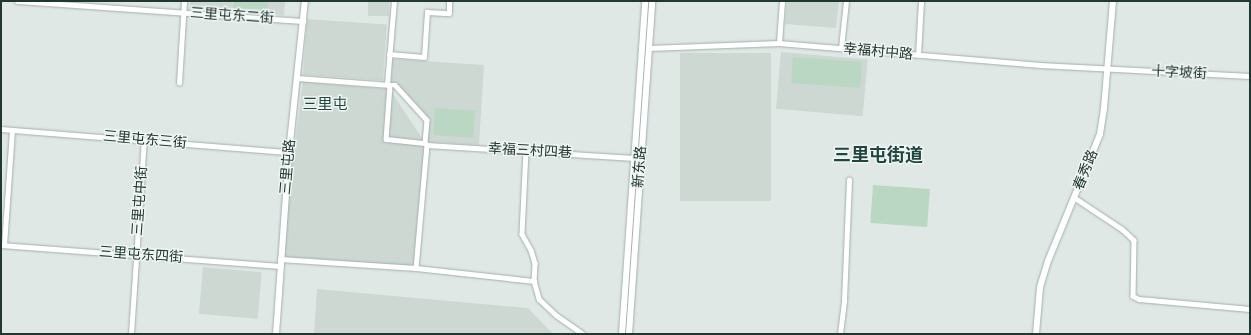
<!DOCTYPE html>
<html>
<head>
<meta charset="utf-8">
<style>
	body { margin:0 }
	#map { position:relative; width:1251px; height:335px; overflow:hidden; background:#dfe8e4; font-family:"Nunito Sans","Noto Sans SC",sans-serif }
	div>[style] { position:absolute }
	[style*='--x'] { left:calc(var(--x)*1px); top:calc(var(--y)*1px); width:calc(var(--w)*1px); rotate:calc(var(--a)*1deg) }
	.built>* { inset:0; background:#cdd8d3; transform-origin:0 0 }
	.green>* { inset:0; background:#b9d7c3; transform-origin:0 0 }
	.roads { filter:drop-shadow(0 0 1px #a3afab) drop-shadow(0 0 1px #a3afab) }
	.street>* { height:4.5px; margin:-2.25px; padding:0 2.25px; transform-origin:2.25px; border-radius:2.25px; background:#fff }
	.secondary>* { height:6px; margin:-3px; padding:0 3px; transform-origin:3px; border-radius:3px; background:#fff }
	span { translate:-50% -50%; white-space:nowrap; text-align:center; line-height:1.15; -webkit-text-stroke:3px #eef5f2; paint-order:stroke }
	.street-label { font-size:14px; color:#223632 }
	.neighbourhood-label { font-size:15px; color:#20463f }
	.district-label { font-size:18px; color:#20463f; font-weight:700 }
	.frame { position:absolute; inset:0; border:2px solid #223632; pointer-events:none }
</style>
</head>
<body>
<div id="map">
	<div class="built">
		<div style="clip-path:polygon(190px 1px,285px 1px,284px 15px,190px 9px)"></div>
		<div style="left:368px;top:1px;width:21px;height:15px"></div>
		<div style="clip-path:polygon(787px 1px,839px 1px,836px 28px,785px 24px)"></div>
		<div style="left:307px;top:19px;width:80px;height:56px;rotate:4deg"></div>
		<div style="left:781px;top:52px;width:87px;height:57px;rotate:5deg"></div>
		<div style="left:680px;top:53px;width:91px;height:148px"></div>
		<div style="clip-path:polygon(392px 59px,484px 65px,479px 145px,427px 142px,428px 119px,397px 86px,397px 83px,391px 82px)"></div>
		<div style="clip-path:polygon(303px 82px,390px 89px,425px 143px,416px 268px,280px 259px)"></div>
		<div style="left:203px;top:267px;width:59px;height:47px;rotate:5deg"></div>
		<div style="clip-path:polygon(317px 289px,528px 308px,553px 334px,314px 334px)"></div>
	</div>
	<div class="green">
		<div style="clip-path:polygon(234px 1px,268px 1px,268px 9px,233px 8px)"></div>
		<div style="left:793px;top:57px;width:69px;height:26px;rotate:4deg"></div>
		<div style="left:435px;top:108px;width:40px;height:27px;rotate:4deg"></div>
		<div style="left:873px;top:185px;width:57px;height:38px;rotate:4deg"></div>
	</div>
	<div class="roads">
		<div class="street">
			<div style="--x:17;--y:1;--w:287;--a:4"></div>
			<div style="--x:779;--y:43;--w:42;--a:-85.9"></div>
			<div style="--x:649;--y:48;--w:130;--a:-2.2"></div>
			<div style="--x:779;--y:43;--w:262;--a:4.8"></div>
			<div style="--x:1040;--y:65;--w:210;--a:3"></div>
			<div style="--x:841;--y:48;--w:47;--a:-83.9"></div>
			<div style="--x:389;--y:54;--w:35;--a:5"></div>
			<div style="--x:424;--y:57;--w:45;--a:-86.2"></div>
			<div style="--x:427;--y:12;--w:22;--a:3"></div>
			<div style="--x:449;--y:13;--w:12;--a:-90"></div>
			<div style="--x:918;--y:55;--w:54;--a:-86.8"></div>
			<div style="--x:297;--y:78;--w:93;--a:4.3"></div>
			<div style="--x:390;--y:85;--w:54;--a:94.2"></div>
			<div style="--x:386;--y:139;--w:39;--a:6"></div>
			<div style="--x:425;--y:143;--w:3;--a:45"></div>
			<div style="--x:427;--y:145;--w:123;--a:95.1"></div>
			<div style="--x:179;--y:83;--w:82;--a:-86.5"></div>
			<div style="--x:387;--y:84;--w:83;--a:-85.2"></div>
			<div style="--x:390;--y:85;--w:5;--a:0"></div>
			<div style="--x:395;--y:85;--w:47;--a:47.6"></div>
			<div style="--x:427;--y:120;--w:23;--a:95"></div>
			<div style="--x:1;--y:129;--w:289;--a:4.6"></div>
			<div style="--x:427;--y:145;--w:207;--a:3.6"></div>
			<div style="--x:526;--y:151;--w:83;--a:92.8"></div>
			<div style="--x:522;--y:234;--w:18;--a:61"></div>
			<div style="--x:531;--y:250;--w:14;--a:73"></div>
			<div style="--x:535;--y:263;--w:18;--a:93"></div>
			<div style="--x:1075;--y:198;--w:56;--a:33.4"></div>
			<div style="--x:1122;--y:229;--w:16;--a:43"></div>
			<div style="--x:1134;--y:240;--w:56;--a:91"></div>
			<div style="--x:1133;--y:296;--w:7;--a:27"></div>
			<div style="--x:1139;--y:299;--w:111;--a:5.1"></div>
			<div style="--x:1;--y:245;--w:280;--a:4.3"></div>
			<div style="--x:4;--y:245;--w:115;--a:-86"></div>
			<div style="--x:280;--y:259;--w:136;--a:3.8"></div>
			<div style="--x:416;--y:268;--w:119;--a:6.3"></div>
			<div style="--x:534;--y:281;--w:19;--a:74"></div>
			<div style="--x:539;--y:299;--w:23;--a:43"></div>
			<div style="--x:556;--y:315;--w:33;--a:35"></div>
			<div style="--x:131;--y:334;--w:194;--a:-86.2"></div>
			<div style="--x:840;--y:334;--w:34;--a:-83"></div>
			<div style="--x:844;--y:300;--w:120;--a:-87.6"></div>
		</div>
		<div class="secondary">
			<div style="--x:276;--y:334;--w:182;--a:-85.9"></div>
			<div style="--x:289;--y:152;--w:152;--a:-84"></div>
			<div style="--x:622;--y:334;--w:334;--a:-86"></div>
			<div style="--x:629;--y:334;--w:334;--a:-86"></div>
			<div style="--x:1036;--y:334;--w:47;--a:-85.1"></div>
			<div style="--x:1040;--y:287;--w:27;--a:-73"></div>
			<div style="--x:1048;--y:261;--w:137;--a:-67.7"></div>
			<div style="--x:1100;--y:134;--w:26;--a:-81"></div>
			<div style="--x:1104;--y:108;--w:107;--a:-85.2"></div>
		</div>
	</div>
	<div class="street-label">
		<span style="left:232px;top:16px;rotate:4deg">三里屯东二街</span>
		<span style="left:878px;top:52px;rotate:5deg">幸福村中路</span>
		<span style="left:1179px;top:73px;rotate:3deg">十字坡街</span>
		<span style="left:145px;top:140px;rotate:5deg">三里屯东三街</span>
		<span style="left:530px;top:151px;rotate:3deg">幸福三村四巷</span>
		<span style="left:288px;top:167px;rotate:-85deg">三里屯路</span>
		<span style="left:640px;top:167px;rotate:-86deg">新东路</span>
		<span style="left:1086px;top:170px;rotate:-68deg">春秀路</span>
		<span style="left:140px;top:201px;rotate:-86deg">三里屯中街</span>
		<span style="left:141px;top:255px;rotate:4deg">三里屯东四街</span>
	</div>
	<div class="neighbourhood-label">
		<span style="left:325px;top:105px">三里屯</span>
	</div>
	<div class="district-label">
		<span style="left:878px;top:155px">三里屯街道</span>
	</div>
	<div class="frame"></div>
</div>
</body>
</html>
